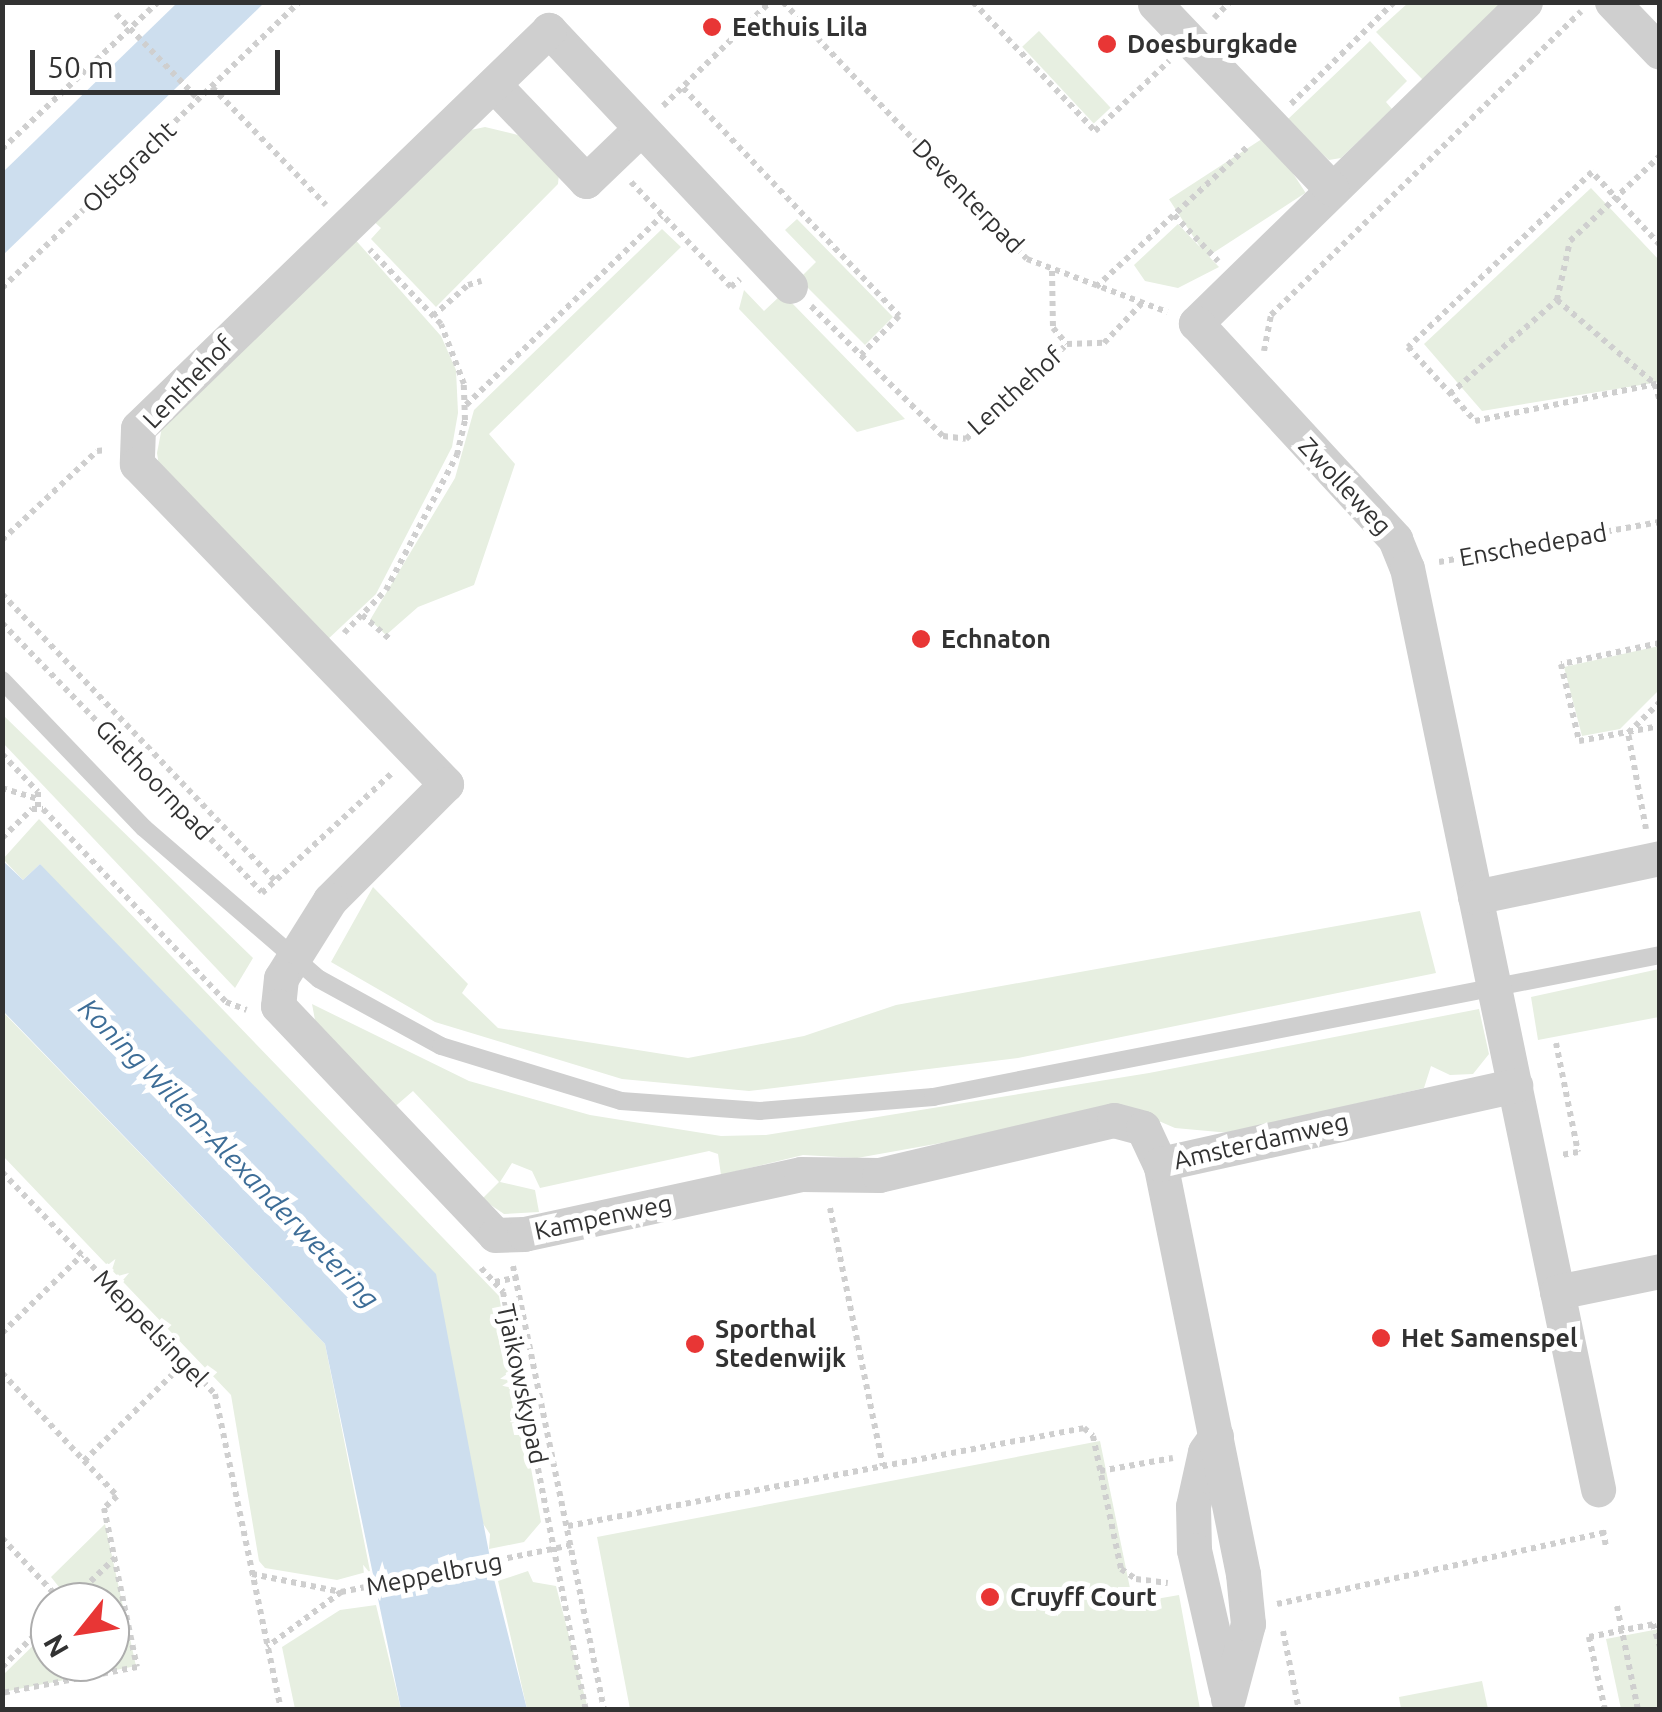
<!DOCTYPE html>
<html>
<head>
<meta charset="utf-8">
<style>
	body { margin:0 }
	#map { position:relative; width:1662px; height:1712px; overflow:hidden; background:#fff; font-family:Ubuntu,sans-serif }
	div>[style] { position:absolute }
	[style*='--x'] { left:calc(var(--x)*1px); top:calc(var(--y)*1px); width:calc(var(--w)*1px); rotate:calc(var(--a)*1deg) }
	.green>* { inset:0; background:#e7efe1; transform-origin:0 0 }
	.water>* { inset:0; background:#cddeee }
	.path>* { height:6px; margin-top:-3px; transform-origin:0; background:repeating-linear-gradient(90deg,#cfcfcf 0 5px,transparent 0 10px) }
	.lane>* { height:18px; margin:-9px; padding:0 9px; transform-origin:9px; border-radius:9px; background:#cfcfcf }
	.street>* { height:35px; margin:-17.5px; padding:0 17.5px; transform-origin:17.5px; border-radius:17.5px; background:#cfcfcf }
	.dots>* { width:28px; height:28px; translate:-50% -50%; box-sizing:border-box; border:5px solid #fff; border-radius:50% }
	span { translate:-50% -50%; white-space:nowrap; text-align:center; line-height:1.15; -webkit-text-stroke:10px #fff; paint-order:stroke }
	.poi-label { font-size:25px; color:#323232; font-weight:700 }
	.left { translate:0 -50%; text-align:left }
	.street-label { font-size:25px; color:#323232 }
	.water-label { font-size:28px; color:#3d6d97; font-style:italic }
	.frame { position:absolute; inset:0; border:5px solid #323232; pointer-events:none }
	.north { position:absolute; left:30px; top:1582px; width:100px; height:100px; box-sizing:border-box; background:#fff; border:2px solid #adadad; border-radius:50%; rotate:240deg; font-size:28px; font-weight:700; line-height:40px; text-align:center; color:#323232 }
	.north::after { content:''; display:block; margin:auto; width:35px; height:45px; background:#e83635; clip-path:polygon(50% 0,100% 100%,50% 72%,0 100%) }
	.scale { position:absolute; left:30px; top:50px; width:250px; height:45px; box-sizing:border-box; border:5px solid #323232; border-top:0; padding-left:12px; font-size:30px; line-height:35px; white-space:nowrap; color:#323232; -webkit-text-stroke:8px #fff; paint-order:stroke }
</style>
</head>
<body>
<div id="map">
	<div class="green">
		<div style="clip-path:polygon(1408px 3px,1504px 3px,1423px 80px,1376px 32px)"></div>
		<div style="left:1039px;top:31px;width:105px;height:23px;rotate:47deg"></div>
		<div style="clip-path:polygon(1370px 41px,1407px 81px,1386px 102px,1392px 109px,1341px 158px,1329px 160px,1286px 121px)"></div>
		<div style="clip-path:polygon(485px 127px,526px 137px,559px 174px,558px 184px,436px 307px,371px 239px,381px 228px,370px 218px,466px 131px)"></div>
		<div style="left:1268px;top:135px;width:69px;height:118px;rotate:57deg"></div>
		<div style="clip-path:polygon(1591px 188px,1659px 260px,1659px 382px,1482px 411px,1424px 344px)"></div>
		<div style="clip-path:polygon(797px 219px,893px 317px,865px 345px,799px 279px,816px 262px,785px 230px)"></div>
		<div style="clip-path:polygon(1178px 224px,1219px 267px,1178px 288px,1145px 281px,1134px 265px)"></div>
		<div style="clip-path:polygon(662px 229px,681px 247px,489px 434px,515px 464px,474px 585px,418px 607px,386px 635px,370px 620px,455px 478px,474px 410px)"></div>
		<div style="clip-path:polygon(352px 236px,441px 336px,456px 370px,458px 413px,452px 447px,376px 594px,326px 641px,159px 466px,157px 453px,163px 422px)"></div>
		<div style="clip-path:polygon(744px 290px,764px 311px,780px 296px,790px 301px,905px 419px,857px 432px,739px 309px)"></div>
		<div style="clip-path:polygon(1659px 646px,1659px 690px,1620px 729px,1582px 736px,1564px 667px)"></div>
		<div style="clip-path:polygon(2px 714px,253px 958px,235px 988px,3px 743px)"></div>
		<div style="clip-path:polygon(39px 819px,499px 1296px,541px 1522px,524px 1542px,489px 1549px,490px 1534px,40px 864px,23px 880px,3px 859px)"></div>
		<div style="clip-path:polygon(373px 887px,468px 984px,462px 993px,498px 1028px,688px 1058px,804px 1036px,896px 1005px,1420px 911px,1436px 973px,1018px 1058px,749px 1091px,622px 1079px,435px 1022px,331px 962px)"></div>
		<div style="clip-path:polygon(1659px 969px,1659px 1017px,1538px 1040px,1531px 997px)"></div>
		<div style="clip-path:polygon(312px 1004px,469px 1081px,590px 1115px,721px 1136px,766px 1135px,1149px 1073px,1479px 1009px,1489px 1054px,1473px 1074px,1450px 1075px,1431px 1066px,1424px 1088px,1230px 1133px,1175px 1128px,1131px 1109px,857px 1158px,803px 1155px,721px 1175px,718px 1154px,709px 1151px,540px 1188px,532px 1171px,512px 1163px,500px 1182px,535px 1190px,539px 1212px,504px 1214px,482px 1199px,499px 1182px,413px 1091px,391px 1110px,315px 1020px)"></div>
		<div style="clip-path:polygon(2px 1011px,325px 1344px,370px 1571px,337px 1580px,265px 1568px,259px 1561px,231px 1395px,3px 1156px)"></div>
		<div style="clip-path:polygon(1100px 1441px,1133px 1603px,1179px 1595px,1200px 1709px,630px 1709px,597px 1537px)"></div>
		<div style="clip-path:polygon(105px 1524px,136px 1666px,3px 1692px,3px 1675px,50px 1629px,50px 1662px,110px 1662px,110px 1602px,71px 1602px,51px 1577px)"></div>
		<div style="clip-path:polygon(528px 1571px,533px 1582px,556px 1586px,588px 1709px,527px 1709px,498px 1581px)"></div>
		<div style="clip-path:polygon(376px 1605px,401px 1709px,295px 1709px,282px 1647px,340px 1610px)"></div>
		<div style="clip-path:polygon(1659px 1629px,1659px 1709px,1621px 1709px,1606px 1639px)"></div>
		<div style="clip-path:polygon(1482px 1681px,1488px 1709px,1401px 1709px,1399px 1697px)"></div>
	</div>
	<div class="water">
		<div style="clip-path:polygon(178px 2px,264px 3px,3px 255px,3px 172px)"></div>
		<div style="clip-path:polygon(2px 860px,23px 880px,40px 864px,436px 1274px,494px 1579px,527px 1709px,401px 1709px,325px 1344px,3px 1011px)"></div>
	</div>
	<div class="path">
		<div style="--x:783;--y:2;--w:354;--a:46.5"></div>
		<div style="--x:1027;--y:259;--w:150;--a:20.7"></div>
		<div style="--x:973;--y:2;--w:178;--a:46.6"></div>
		<div style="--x:1095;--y:131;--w:102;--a:-43.4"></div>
		<div style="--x:116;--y:14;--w:120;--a:46"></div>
		<div style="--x:1214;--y:18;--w:23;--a:-45"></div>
		<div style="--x:212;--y:87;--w:164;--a:46"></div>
		<div style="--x:683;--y:88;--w:314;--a:46.5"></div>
		<div style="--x:899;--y:316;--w:54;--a:134.3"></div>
		<div style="--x:1291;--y:104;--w:145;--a:-44.7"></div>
		<div style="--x:663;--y:106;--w:149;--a:-44.2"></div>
		<div style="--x:2;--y:149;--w:214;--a:-43.3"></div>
		<div style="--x:631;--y:182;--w:145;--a:46.4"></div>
		<div style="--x:731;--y:287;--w:12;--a:-42"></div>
		<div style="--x:1174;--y:215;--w:64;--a:46.3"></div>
		<div style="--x:1660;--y:245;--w:100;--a:-133"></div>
		<div style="--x:1592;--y:172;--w:254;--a:136.4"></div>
		<div style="--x:1408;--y:347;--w:100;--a:47.8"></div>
		<div style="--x:1475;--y:421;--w:189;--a:-11.6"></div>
		<div style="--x:1052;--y:271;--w:57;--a:89"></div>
		<div style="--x:1053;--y:328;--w:21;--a:49"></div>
		<div style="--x:1096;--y:287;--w:206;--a:-42.8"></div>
		<div style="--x:2;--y:288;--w:412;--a:-43.9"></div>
		<div style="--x:1557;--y:300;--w:60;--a:-77.6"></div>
		<div style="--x:1570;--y:241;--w:124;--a:-43.4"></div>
		<div style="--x:811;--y:306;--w:185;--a:44.6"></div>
		<div style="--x:943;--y:436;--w:23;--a:7"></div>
		<div style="--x:966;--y:439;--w:139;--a:-43.2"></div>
		<div style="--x:1067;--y:344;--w:37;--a:-2"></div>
		<div style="--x:1104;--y:343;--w:54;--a:-46.5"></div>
		<div style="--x:433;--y:316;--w:47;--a:-41.5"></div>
		<div style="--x:468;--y:285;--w:14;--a:-17"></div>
		<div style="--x:1264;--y:351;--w:37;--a:-79"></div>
		<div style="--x:1271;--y:315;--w:434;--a:-44.4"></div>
		<div style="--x:1450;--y:394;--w:142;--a:-41.3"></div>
		<div style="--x:1557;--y:300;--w:129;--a:40.6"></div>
		<div style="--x:1655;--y:384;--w:18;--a:74"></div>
		<div style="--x:466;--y:405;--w:272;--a:-44"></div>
		<div style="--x:2;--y:540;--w:130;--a:-43.1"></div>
		<div style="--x:97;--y:451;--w:9;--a:-6"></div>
		<div style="--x:1439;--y:562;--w:225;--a:-10.3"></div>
		<div style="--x:2;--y:594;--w:396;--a:46.4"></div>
		<div style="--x:362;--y:615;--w:37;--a:41"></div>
		<div style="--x:2;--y:623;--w:374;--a:46"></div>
		<div style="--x:344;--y:633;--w:60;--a:-45.7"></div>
		<div style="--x:386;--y:590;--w:153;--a:-62.3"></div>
		<div style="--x:457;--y:455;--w:36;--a:-77"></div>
		<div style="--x:465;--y:420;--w:36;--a:-92"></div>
		<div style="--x:464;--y:384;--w:64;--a:-111"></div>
		<div style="--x:441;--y:324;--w:103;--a:-133.8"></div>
		<div style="--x:1660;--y:643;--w:101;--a:168"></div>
		<div style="--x:1561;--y:664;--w:79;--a:76.8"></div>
		<div style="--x:1579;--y:741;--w:82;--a:-10.5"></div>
		<div style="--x:2;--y:754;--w:52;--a:46.5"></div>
		<div style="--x:38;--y:792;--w:15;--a:90"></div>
		<div style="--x:2;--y:788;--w:38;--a:17"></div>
		<div style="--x:1646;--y:829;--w:98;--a:-100.6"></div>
		<div style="--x:1628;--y:733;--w:45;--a:-44.1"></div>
		<div style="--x:2;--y:838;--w:42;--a:-44"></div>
		<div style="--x:32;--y:809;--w:11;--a:0"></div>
		<div style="--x:43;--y:809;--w:266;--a:46.5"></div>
		<div style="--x:226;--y:1002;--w:22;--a:21"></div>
		<div style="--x:262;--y:893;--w:177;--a:-42.7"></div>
		<div style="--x:1556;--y:1043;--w:111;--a:78.6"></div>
		<div style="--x:1578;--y:1152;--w:17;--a:170"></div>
		<div style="--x:2;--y:1172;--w:308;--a:46.2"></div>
		<div style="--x:215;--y:1394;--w:323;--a:78.2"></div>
		<div style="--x:830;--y:1208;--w:263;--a:78.4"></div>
		<div style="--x:513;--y:1266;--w:453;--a:78.4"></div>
		<div style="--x:481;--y:1268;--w:33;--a:47"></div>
		<div style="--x:503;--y:1292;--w:426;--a:78.8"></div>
		<div style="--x:495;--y:1282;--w:24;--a:-12"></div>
		<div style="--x:2;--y:1333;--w:112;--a:-44.3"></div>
		<div style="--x:2;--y:1373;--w:168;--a:46.9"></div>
		<div style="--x:117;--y:1496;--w:18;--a:137"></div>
		<div style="--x:104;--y:1508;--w:162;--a:78.3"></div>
		<div style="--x:137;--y:1667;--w:137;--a:169.1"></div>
		<div style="--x:84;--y:1461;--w:141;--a:-44.4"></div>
		<div style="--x:1100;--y:1471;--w:74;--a:-10.1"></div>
		<div style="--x:568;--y:1526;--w:525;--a:-10.75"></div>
		<div style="--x:1084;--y:1428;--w:12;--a:42"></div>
		<div style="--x:1093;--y:1436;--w:136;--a:78.1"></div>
		<div style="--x:1121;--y:1569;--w:18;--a:34"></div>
		<div style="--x:1136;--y:1579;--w:32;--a:7"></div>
		<div style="--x:1603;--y:1530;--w:17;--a:80"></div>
		<div style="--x:2;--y:1538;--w:88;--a:46.8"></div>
		<div style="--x:252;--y:1574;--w:91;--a:11.4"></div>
		<div style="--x:341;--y:1592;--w:92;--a:143.4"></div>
		<div style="--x:341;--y:1592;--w:235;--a:-11.5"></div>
		<div style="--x:69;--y:1602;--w:64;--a:-43.7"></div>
		<div style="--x:1277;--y:1604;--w:335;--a:-12.3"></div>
		<div style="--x:1617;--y:1606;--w:106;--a:78.6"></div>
		<div style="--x:1653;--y:1624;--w:24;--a:73"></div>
		<div style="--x:1283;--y:1631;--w:81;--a:78.6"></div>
		<div style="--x:2;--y:1667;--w:67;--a:-44.4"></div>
		<div style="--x:1605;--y:1710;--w:75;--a:-102.4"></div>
		<div style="--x:1589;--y:1637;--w:72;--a:-11.2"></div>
	</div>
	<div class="lane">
		<div style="--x:2;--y:680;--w:205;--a:46.2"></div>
		<div style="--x:144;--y:828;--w:231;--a:40.8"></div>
		<div style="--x:319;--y:979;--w:139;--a:28.8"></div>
		<div style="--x:441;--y:1046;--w:188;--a:17"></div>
		<div style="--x:621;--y:1101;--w:139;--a:4.1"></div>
		<div style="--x:760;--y:1111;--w:174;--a:-4.6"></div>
		<div style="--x:933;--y:1097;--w:741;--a:-11.05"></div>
	</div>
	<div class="street">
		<div style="--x:1525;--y:2;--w:460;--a:135.7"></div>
		<div style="--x:1196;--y:323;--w:294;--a:47.3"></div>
		<div style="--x:1395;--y:539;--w:31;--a:68"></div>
		<div style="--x:1407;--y:568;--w:941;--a:78.28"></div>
		<div style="--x:1612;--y:2;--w:69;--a:46.2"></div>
		<div style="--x:1155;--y:4;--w:256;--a:46.3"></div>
		<div style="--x:494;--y:85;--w:133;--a:46.2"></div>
		<div style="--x:586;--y:181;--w:76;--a:-43.9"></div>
		<div style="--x:790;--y:286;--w:352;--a:-133.3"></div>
		<div style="--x:549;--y:30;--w:572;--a:135.92"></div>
		<div style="--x:138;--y:428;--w:36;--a:92"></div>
		<div style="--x:137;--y:464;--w:445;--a:46"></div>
		<div style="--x:446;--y:784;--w:164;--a:135"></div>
		<div style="--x:330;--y:900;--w:92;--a:122.1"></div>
		<div style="--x:281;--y:978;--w:28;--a:96"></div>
		<div style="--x:278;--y:1006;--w:315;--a:46.5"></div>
		<div style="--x:495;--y:1235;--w:29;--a:-2"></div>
		<div style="--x:524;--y:1234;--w:283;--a:-12.2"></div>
		<div style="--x:801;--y:1174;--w:78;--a:0.7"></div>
		<div style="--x:879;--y:1175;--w:241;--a:-13.2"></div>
		<div style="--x:1114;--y:1120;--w:30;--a:15"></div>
		<div style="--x:1143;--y:1128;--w:40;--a:65"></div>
		<div style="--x:1475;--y:897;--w:189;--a:-11.9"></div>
		<div style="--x:1557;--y:1292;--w:105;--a:-11.5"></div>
		<div style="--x:1216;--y:1436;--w:19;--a:125"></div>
		<div style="--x:1205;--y:1452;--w:55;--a:102.5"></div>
		<div style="--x:1193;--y:1506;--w:44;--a:88.7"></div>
		<div style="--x:1194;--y:1550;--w:144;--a:77.1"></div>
		<div style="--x:1228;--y:1699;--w:78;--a:-75.1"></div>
		<div style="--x:1248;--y:1624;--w:50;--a:-95.7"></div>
		<div style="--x:1243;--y:1574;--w:418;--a:-101.4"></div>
		<div style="--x:1160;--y:1164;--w:364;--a:-12.5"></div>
	</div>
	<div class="dots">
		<div style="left:712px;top:27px;background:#e83635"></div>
		<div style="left:1107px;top:44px;background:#e83635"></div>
		<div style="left:921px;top:639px;background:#e83635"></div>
		<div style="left:1381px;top:1338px;background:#e83635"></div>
		<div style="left:695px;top:1344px;background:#e83635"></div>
		<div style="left:990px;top:1597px;background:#e83635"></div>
	</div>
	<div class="poi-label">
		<span class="left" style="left:732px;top:27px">Eethuis Lila</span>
		<span class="left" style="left:1127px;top:44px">Doesburgkade</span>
		<span class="left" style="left:941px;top:639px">Echnaton</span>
		<span class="left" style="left:715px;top:1344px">Sporthal<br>Stedenwijk</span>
		<span class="left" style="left:1401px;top:1338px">Het Samenspel</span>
		<span class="left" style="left:1010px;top:1597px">Cruyff Court</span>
	</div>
	<div class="street-label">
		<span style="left:129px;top:167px;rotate:-44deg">Olstgracht</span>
		<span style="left:968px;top:196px;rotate:46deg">Deventerpad</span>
		<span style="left:188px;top:382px;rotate:-46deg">Lenthehof</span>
		<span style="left:1015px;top:391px;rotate:-42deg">Lenthehof</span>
		<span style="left:1345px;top:486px;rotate:47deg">Zwolleweg</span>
		<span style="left:1533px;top:545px;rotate:-10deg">Enschedepad</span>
		<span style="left:154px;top:780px;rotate:46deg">Giethoornpad</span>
		<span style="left:1261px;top:1141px;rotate:-13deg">Amsterdamweg</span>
		<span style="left:603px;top:1217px;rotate:-12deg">Kampenweg</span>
		<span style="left:151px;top:1328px;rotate:46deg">Meppelsingel</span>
		<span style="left:522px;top:1384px;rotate:78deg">Tjaikowskypad</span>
		<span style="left:434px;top:1574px;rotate:-11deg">Meppelbrug</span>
	</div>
	<div class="water-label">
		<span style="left:229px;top:1153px;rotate:46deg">Koning Willem-Alexanderwetering</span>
	</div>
	<div class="frame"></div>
	<div class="north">N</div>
	<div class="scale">50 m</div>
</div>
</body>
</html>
